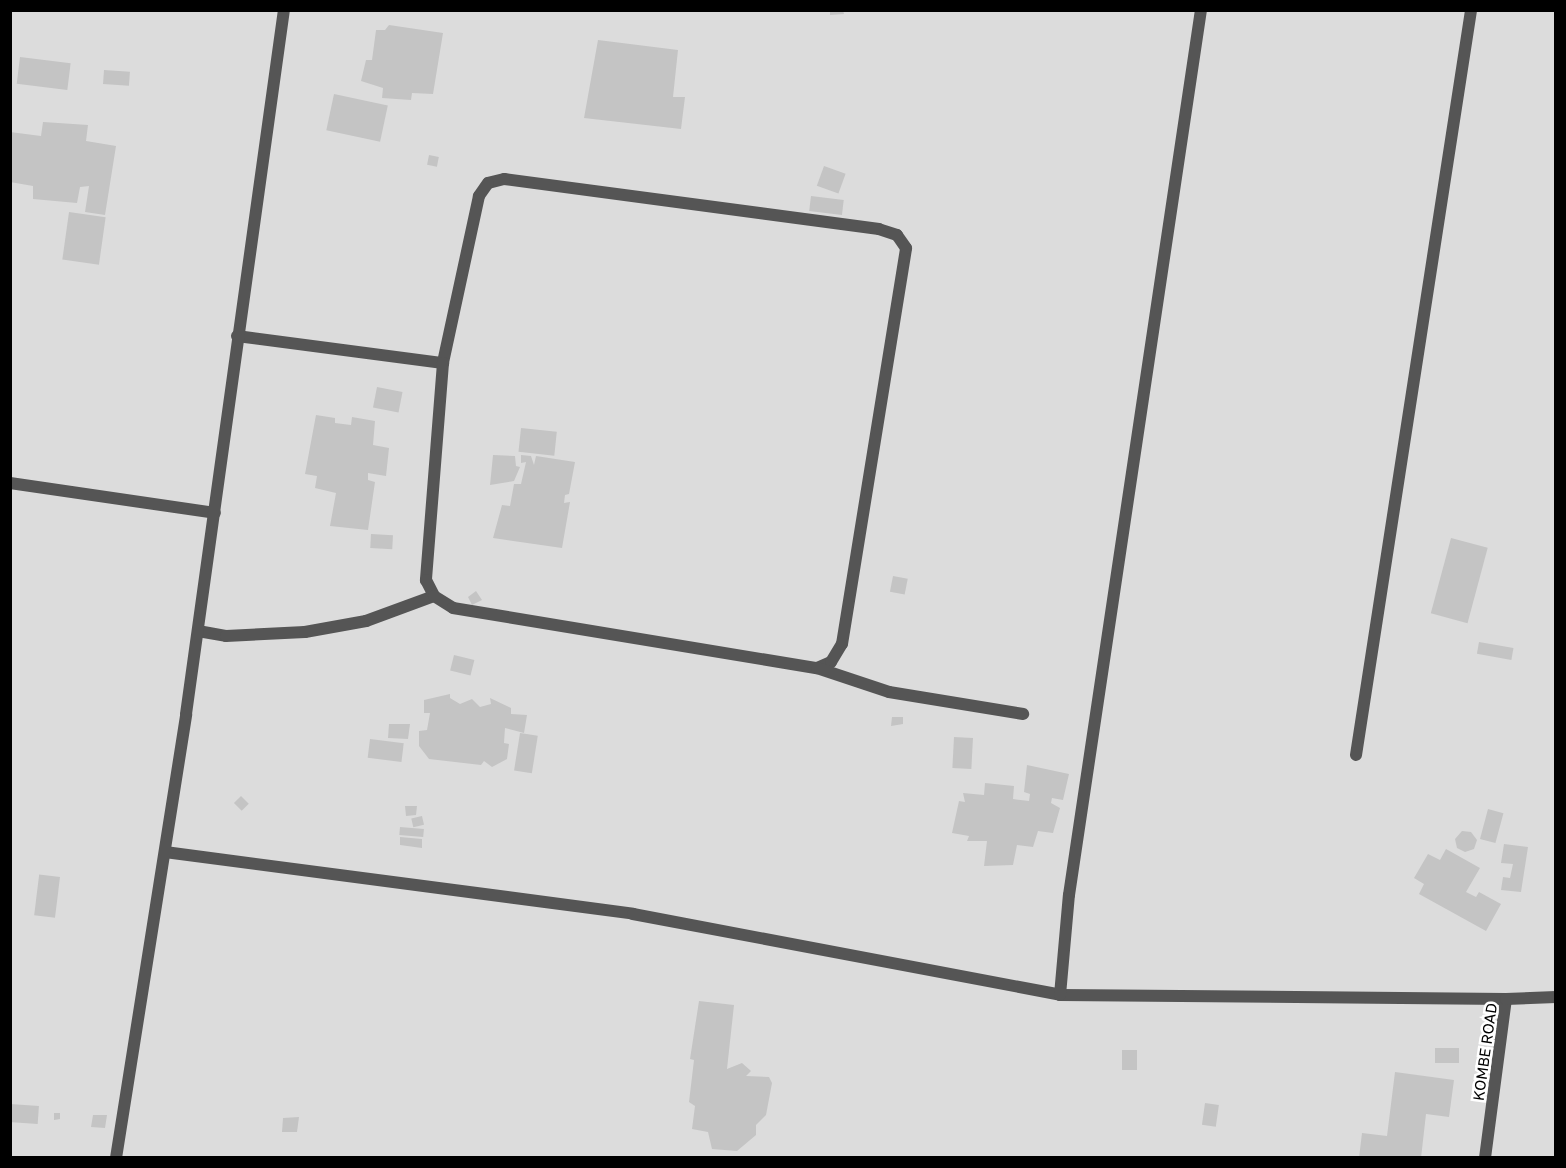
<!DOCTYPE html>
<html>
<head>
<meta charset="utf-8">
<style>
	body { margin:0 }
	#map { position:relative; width:1566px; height:1168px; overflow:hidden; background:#fff; font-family:"Golos Text",sans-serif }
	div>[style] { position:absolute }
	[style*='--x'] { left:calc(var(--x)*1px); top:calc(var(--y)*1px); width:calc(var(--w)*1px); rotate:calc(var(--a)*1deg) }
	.green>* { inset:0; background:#dcdcdc; transform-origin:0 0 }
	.building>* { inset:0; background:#c4c4c4; transform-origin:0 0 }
	.minor>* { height:12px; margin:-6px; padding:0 6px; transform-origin:6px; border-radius:6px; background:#555 }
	span { translate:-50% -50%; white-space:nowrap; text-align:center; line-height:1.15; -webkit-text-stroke:5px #fff; paint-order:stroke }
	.street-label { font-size:15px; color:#000 }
	.frame { position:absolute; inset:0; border:12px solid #000; pointer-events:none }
</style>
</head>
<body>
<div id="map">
	<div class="green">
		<div style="left:11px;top:11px;width:1544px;height:1146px"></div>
	</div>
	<div class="building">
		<div style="clip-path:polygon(830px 10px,843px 10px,844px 14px,830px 15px)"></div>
		<div style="clip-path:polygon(389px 25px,443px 33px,433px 94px,412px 93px,411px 100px,382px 98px,383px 88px,361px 81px,366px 60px,372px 60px,376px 30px,385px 30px)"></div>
		<div style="clip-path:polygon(598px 40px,678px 50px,673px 97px,685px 97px,681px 129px,584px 118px)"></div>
		<div style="left:20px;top:57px;width:51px;height:27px;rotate:7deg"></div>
		<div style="left:104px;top:70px;width:26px;height:14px;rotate:4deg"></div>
		<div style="left:334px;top:94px;width:55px;height:37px;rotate:12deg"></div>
		<div style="clip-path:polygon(43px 122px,88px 125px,86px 141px,116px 146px,105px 215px,85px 212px,89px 186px,80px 187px,77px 203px,33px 199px,33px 186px,10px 182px,10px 132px,41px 136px)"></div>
		<div style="left:429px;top:155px;width:10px;height:10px;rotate:11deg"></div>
		<div style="left:824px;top:166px;width:23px;height:21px;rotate:20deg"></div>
		<div style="left:811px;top:196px;width:33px;height:15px;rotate:7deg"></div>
		<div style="left:69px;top:212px;width:37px;height:48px;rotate:8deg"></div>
		<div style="left:377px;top:387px;width:26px;height:21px;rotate:11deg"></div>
		<div style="clip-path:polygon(316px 415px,335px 418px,335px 423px,351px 425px,352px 417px,375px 421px,373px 445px,389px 448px,386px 476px,368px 473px,368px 480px,375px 482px,368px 530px,330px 526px,336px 493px,315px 488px,317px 476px,305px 474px)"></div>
		<div style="left:521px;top:428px;width:36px;height:24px;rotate:6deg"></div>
		<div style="clip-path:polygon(493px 455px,515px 456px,516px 466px,520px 467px,514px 481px,490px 485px)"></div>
		<div style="clip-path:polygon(521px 455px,531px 456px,534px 465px,536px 456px,575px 462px,569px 494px,565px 495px,564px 503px,570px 502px,562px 548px,493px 538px,502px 505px,510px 506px,514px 484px,521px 484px,526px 462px,521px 463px)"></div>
		<div style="left:371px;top:534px;width:22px;height:14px;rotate:3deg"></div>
		<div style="left:1451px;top:538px;width:38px;height:78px;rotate:15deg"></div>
		<div style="left:893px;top:576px;width:15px;height:16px;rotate:11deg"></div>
		<div style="clip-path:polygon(476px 591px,482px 600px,472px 605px,468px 597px)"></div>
		<div style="left:1479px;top:642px;width:35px;height:12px;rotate:10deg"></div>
		<div style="left:454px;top:655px;width:21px;height:16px;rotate:14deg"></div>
		<div style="clip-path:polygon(450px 694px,450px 698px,460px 704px,472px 699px,480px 707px,491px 704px,490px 698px,511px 708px,511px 714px,527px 715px,524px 733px,505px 728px,504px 743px,509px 744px,507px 759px,492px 767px,484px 761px,481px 765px,429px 759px,419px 746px,419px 731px,427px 730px,430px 713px,424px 713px,424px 700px)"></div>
		<div style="clip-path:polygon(892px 717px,903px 717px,903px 724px,891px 726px)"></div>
		<div style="clip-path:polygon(389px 724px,410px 724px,408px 739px,388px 738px)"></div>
		<div style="left:520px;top:733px;width:18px;height:38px;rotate:9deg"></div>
		<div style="left:954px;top:737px;width:19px;height:31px;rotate:3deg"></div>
		<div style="left:370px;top:739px;width:34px;height:19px;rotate:7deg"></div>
		<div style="clip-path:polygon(1027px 765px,1069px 774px,1063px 800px,1052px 798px,1051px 803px,1060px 808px,1053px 833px,1038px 831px,1033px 847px,1017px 845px,1013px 865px,984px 866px,987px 841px,967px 841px,969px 836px,952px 833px,959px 801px,965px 802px,963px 793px,984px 795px,985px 783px,1014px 786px,1013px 799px,1029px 801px,1030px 794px,1024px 792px)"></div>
		<div style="left:241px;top:796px;width:11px;height:10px;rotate:45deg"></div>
		<div style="clip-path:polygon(405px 806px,417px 806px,416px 815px,406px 816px)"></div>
		<div style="left:1488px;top:809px;width:16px;height:31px;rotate:15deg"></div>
		<div style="left:422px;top:816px;width:9px;height:11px;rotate:77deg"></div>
		<div style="left:400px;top:827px;width:24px;height:8px;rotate:5deg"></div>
		<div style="clip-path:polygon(1462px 831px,1471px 832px,1477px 840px,1474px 849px,1465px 852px,1457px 848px,1455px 839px)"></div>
		<div style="clip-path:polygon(400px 837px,422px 839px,422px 848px,400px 845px)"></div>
		<div style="clip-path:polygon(1504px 844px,1528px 847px,1521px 892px,1501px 890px,1503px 877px,1510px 878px,1513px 864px,1501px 863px)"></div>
		<div style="clip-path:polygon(1446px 849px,1480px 868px,1466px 892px,1476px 897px,1479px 892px,1501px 904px,1486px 931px,1419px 894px,1424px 884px,1414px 878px,1428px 854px,1440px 860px)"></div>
		<div style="left:60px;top:877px;width:41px;height:21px;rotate:97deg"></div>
		<div style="clip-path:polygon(699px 1001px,734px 1005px,727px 1069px,742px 1063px,751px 1071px,746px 1076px,769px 1077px,772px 1083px,766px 1115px,756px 1125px,756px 1135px,737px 1151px,712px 1149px,708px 1132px,692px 1129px,695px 1106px,689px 1102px,694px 1060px,690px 1059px)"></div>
		<div style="left:1435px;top:1048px;width:24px;height:15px"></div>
		<div style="left:1137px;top:1050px;width:20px;height:15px;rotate:90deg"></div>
		<div style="clip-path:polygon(1395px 1072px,1454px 1080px,1449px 1117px,1426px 1114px,1421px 1158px,1359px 1158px,1362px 1133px,1387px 1136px)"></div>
		<div style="left:1205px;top:1103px;width:14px;height:22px;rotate:8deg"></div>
		<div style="left:10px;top:1104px;width:29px;height:18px;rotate:4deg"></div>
		<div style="clip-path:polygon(54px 1113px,60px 1113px,60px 1119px,54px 1120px)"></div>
		<div style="clip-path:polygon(93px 1115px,107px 1115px,105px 1128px,91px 1127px)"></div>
		<div style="clip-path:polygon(299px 1117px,297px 1132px,282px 1132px,283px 1118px)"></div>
	</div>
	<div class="minor">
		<div style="--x:237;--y:336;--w:208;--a:7.5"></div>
		<div style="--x:10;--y:483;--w:207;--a:8.3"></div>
		<div style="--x:198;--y:631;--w:28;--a:10"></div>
		<div style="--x:226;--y:636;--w:79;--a:-2.9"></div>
		<div style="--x:305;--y:632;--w:62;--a:-10.2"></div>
		<div style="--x:366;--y:621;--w:72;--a:-20.2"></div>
		<div style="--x:817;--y:668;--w:15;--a:-23"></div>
		<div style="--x:831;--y:662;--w:21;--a:-59"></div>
		<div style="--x:842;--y:644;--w:401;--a:-80.8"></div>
		<div style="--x:906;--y:248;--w:16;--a:-125"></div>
		<div style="--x:897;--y:235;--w:19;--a:-162"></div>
		<div style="--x:879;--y:229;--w:378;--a:-172.4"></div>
		<div style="--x:504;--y:179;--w:16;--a:166"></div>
		<div style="--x:488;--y:183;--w:16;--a:125"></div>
		<div style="--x:479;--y:196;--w:171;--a:102.2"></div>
		<div style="--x:443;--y:363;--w:218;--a:94.5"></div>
		<div style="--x:426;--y:580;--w:18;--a:63"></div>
		<div style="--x:434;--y:596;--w:22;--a:32"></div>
		<div style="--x:453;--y:608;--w:369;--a:9.4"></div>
		<div style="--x:817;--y:668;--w:76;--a:18.4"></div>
		<div style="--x:889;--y:692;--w:136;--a:9.3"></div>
		<div style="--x:1356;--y:755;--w:754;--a:-81.22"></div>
		<div style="--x:165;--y:852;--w:472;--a:7.5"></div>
		<div style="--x:633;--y:914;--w:435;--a:10.7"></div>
		<div style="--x:1060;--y:995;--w:446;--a:0.5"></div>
		<div style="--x:1060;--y:995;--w:100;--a:-84.9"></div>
		<div style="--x:1069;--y:895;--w:895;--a:-81.52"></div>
		<div style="--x:116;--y:1158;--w:449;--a:-81"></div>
		<div style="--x:186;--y:714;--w:711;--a:-82.08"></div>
		<div style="--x:1485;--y:1158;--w:160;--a:-82.5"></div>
		<div style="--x:1506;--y:999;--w:50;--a:-2.3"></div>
	</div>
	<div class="street-label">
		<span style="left:1485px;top:1052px;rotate:-82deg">KOMBE ROAD</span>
	</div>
	<div class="frame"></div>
</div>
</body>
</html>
